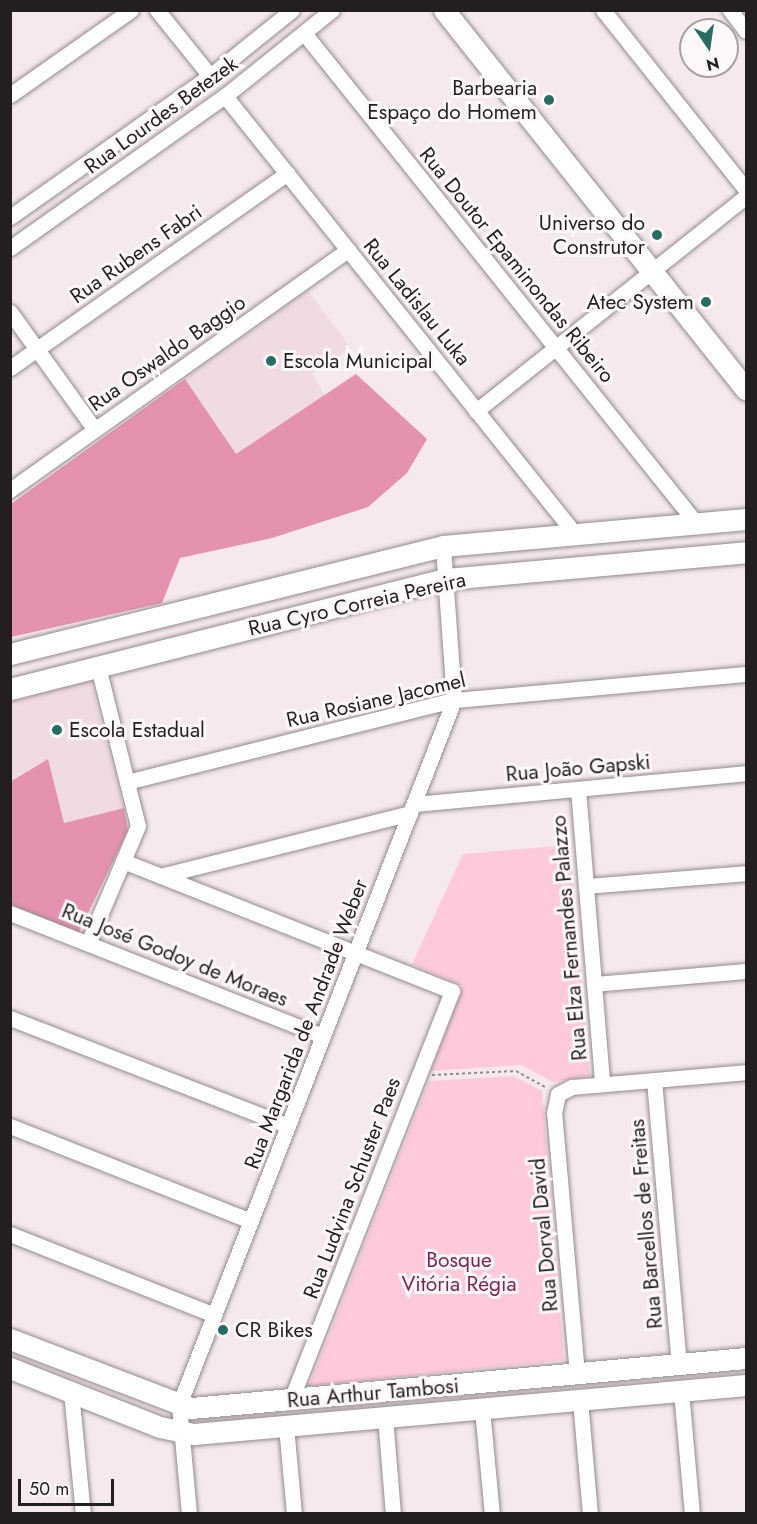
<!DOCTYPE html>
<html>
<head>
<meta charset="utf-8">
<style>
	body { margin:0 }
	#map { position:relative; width:757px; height:1524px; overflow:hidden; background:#f5e9ed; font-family:Jost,sans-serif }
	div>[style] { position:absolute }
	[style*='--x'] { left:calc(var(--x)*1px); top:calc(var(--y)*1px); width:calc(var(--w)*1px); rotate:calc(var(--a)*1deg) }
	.built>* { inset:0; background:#efdbe1 }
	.green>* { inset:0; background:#fec9db }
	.forest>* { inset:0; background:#e492b0 }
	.path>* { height:2px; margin-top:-1px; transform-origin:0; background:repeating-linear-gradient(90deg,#91898b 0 3px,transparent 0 6px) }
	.roads { filter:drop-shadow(0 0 2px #948a8d) drop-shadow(0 0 2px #948a8d) }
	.street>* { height:15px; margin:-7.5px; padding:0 7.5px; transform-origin:7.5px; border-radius:7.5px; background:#fff }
	.secondary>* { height:21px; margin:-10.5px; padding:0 10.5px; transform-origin:10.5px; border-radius:10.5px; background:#fff }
	.dots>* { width:16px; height:16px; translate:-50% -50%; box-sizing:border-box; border:3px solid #fff8fa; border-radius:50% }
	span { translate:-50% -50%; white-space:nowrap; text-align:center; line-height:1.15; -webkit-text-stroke:6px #fff8fa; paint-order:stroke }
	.poi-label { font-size:21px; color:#231f20 }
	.right { translate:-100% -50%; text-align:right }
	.left { translate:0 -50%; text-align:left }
	.street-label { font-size:21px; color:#231f20 }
	.park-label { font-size:21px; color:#82234f }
	.frame { position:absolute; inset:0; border:12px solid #231f20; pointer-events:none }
	.north { position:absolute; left:679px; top:18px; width:60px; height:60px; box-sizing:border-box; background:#fff8fa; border:2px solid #a7a1a3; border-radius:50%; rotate:167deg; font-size:16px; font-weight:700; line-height:24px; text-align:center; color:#231f20 }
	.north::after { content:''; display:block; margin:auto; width:21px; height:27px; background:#276d63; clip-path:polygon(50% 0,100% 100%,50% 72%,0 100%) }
	.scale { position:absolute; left:18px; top:1479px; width:96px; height:27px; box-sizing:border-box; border:3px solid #231f20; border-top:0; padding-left:8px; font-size:18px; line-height:21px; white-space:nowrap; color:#231f20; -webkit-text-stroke:4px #fff8fa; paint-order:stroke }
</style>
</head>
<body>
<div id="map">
	<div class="built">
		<div style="clip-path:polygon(308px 291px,351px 348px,312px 374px,325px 395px,236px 455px,185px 379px)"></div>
		<div style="clip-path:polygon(90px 680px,124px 808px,64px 823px,48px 759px,11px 781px,11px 702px)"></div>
	</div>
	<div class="green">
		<div style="clip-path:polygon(570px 845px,590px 1076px,553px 1082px,521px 1065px,431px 1071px,463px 986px,412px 964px,463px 854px)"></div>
		<div style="clip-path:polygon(513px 1076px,542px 1091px,564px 1360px,309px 1386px,429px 1081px)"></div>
	</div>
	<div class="forest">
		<div style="clip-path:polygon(356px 374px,427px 439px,407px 473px,368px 507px,272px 538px,180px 558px,162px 603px,11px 637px,11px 504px,185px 379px,236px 454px)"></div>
		<div style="clip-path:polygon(48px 759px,64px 823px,124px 808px,128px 830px,79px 932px,11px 905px,10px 782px)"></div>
	</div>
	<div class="path">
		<div style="--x:432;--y:1075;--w:84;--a:-2.7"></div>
		<div style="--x:516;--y:1071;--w:33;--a:29"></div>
	</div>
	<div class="roads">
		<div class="street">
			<div style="--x:157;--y:10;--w:85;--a:51.2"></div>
			<div style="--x:603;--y:10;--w:230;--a:51.5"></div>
			<div style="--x:730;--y:10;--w:26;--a:53"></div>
			<div style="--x:304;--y:33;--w:628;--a:51.34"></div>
			<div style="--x:10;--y:95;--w:148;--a:-35.1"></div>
			<div style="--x:225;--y:96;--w:561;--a:51.37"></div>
			<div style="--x:10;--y:217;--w:245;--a:-35.2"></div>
			<div style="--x:210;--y:76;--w:105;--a:-38.8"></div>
			<div style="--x:10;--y:248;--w:263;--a:-35.3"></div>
			<div style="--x:225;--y:96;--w:137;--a:-38.8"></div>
			<div style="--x:10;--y:312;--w:145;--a:54.2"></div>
			<div style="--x:10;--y:368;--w:339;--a:-35.1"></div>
			<div style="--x:476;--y:411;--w:345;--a:-38.5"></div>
			<div style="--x:10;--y:490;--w:415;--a:-35.4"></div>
			<div style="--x:127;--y:782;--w:337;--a:-14.1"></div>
			<div style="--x:454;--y:700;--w:293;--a:-5.1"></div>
			<div style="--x:578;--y:789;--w:296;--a:85.3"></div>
			<div style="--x:414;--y:804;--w:333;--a:-5.3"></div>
			<div style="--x:123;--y:861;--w:354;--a:21.6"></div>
			<div style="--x:452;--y:991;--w:440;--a:111.5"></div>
			<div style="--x:160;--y:876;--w:258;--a:-14.1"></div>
			<div style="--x:586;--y:886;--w:161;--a:-4.6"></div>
			<div style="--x:10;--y:913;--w:336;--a:21.5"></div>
			<div style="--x:88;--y:943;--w:127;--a:-66.9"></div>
			<div style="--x:138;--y:826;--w:164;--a:-104.1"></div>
			<div style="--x:594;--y:984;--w:153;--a:-4.9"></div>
			<div style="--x:10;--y:1018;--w:298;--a:21.2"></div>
			<div style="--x:654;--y:1080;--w:286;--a:85"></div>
			<div style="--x:10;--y:1126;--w:259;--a:21.5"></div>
			<div style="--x:10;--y:1234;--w:220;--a:21.6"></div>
			<div style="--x:577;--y:1374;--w:262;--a:-95"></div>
			<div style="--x:554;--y:1113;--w:19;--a:-78"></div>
			<div style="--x:558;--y:1094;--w:16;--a:-27"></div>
			<div style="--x:572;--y:1087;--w:175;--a:-4.9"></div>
			<div style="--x:681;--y:1391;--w:123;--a:84.9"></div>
			<div style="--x:71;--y:1392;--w:123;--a:84.4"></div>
			<div style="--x:580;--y:1400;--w:114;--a:85"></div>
			<div style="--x:482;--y:1409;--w:105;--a:84.6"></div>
			<div style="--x:385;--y:1417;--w:97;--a:85.3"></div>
			<div style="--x:286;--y:1426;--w:88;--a:84.8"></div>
			<div style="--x:189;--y:1514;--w:109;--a:-95.2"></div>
			<div style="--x:179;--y:1405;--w:757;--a:-68.69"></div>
			<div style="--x:454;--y:700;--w:154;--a:-94.1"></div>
		</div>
		<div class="secondary">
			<div style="--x:444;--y:10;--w:485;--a:51.5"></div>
			<div style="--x:10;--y:654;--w:446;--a:-14"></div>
			<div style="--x:443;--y:546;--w:304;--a:-5.1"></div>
			<div style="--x:10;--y:689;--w:450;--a:-14.2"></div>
			<div style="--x:446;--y:579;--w:301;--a:-5.1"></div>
			<div style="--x:10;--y:1339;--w:194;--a:20.9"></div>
			<div style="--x:191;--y:1408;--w:557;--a:-5.15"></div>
			<div style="--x:10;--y:1368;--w:161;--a:21.5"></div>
			<div style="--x:160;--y:1427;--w:35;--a:12"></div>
			<div style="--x:194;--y:1434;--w:554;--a:-5.07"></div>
		</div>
	</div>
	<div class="dots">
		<div style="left:549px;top:100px;background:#276d63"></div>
		<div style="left:657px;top:235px;background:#276d63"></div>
		<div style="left:706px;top:302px;background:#276d63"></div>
		<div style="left:271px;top:361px;background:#276d63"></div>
		<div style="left:57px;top:730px;background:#276d63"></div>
		<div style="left:223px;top:1330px;background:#276d63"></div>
	</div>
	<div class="poi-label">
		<span class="right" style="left:537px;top:100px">Barbearia<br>Espaço do Homem</span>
		<span class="right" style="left:645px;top:235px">Universo do<br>Construtor</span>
		<span class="right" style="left:694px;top:302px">Atec System</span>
		<span class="left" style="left:283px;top:361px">Escola Municipal</span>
		<span class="left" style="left:69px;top:730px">Escola Estadual</span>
		<span class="left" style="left:235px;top:1330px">CR Bikes</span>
	</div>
	<div class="street-label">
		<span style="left:161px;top:115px;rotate:-36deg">Rua Lourdes Betezek</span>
		<span style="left:136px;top:254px;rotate:-35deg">Rua Rubens Fabri</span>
		<span style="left:517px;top:265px;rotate:51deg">Rua Doutor Epaminondas Ribeiro</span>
		<span style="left:417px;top:302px;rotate:51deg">Rua Ladislau Luka</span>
		<span style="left:167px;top:353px;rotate:-35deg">Rua Oswaldo Baggio</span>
		<span style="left:357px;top:604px;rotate:-13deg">Rua Cyro Correia Pereira</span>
		<span style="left:376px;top:700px;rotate:-13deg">Rua Rosiane Jacomel</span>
		<span style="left:578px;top:768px;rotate:-5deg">Rua João Gapski</span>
		<span style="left:569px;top:938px;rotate:-95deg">Rua Elza Fernandes Palazzo</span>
		<span style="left:175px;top:955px;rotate:22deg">Rua José Godoy de Moraes</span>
		<span style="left:306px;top:1024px;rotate:-69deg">Rua Margarida de Andrade Weber</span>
		<span style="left:352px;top:1188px;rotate:-69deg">Rua Ludvina Schuster Paes</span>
		<span style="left:646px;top:1224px;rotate:-95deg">Rua Barcellos de Freitas</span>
		<span style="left:544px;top:1235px;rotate:-95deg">Rua Dorval David</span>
		<span style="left:373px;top:1393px;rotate:-5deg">Rua Arthur Tambosi</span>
	</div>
	<div class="park-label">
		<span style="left:459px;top:1272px">Bosque<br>Vitória Régia</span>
	</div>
	<div class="frame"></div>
	<div class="north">N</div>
	<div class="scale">50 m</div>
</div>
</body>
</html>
